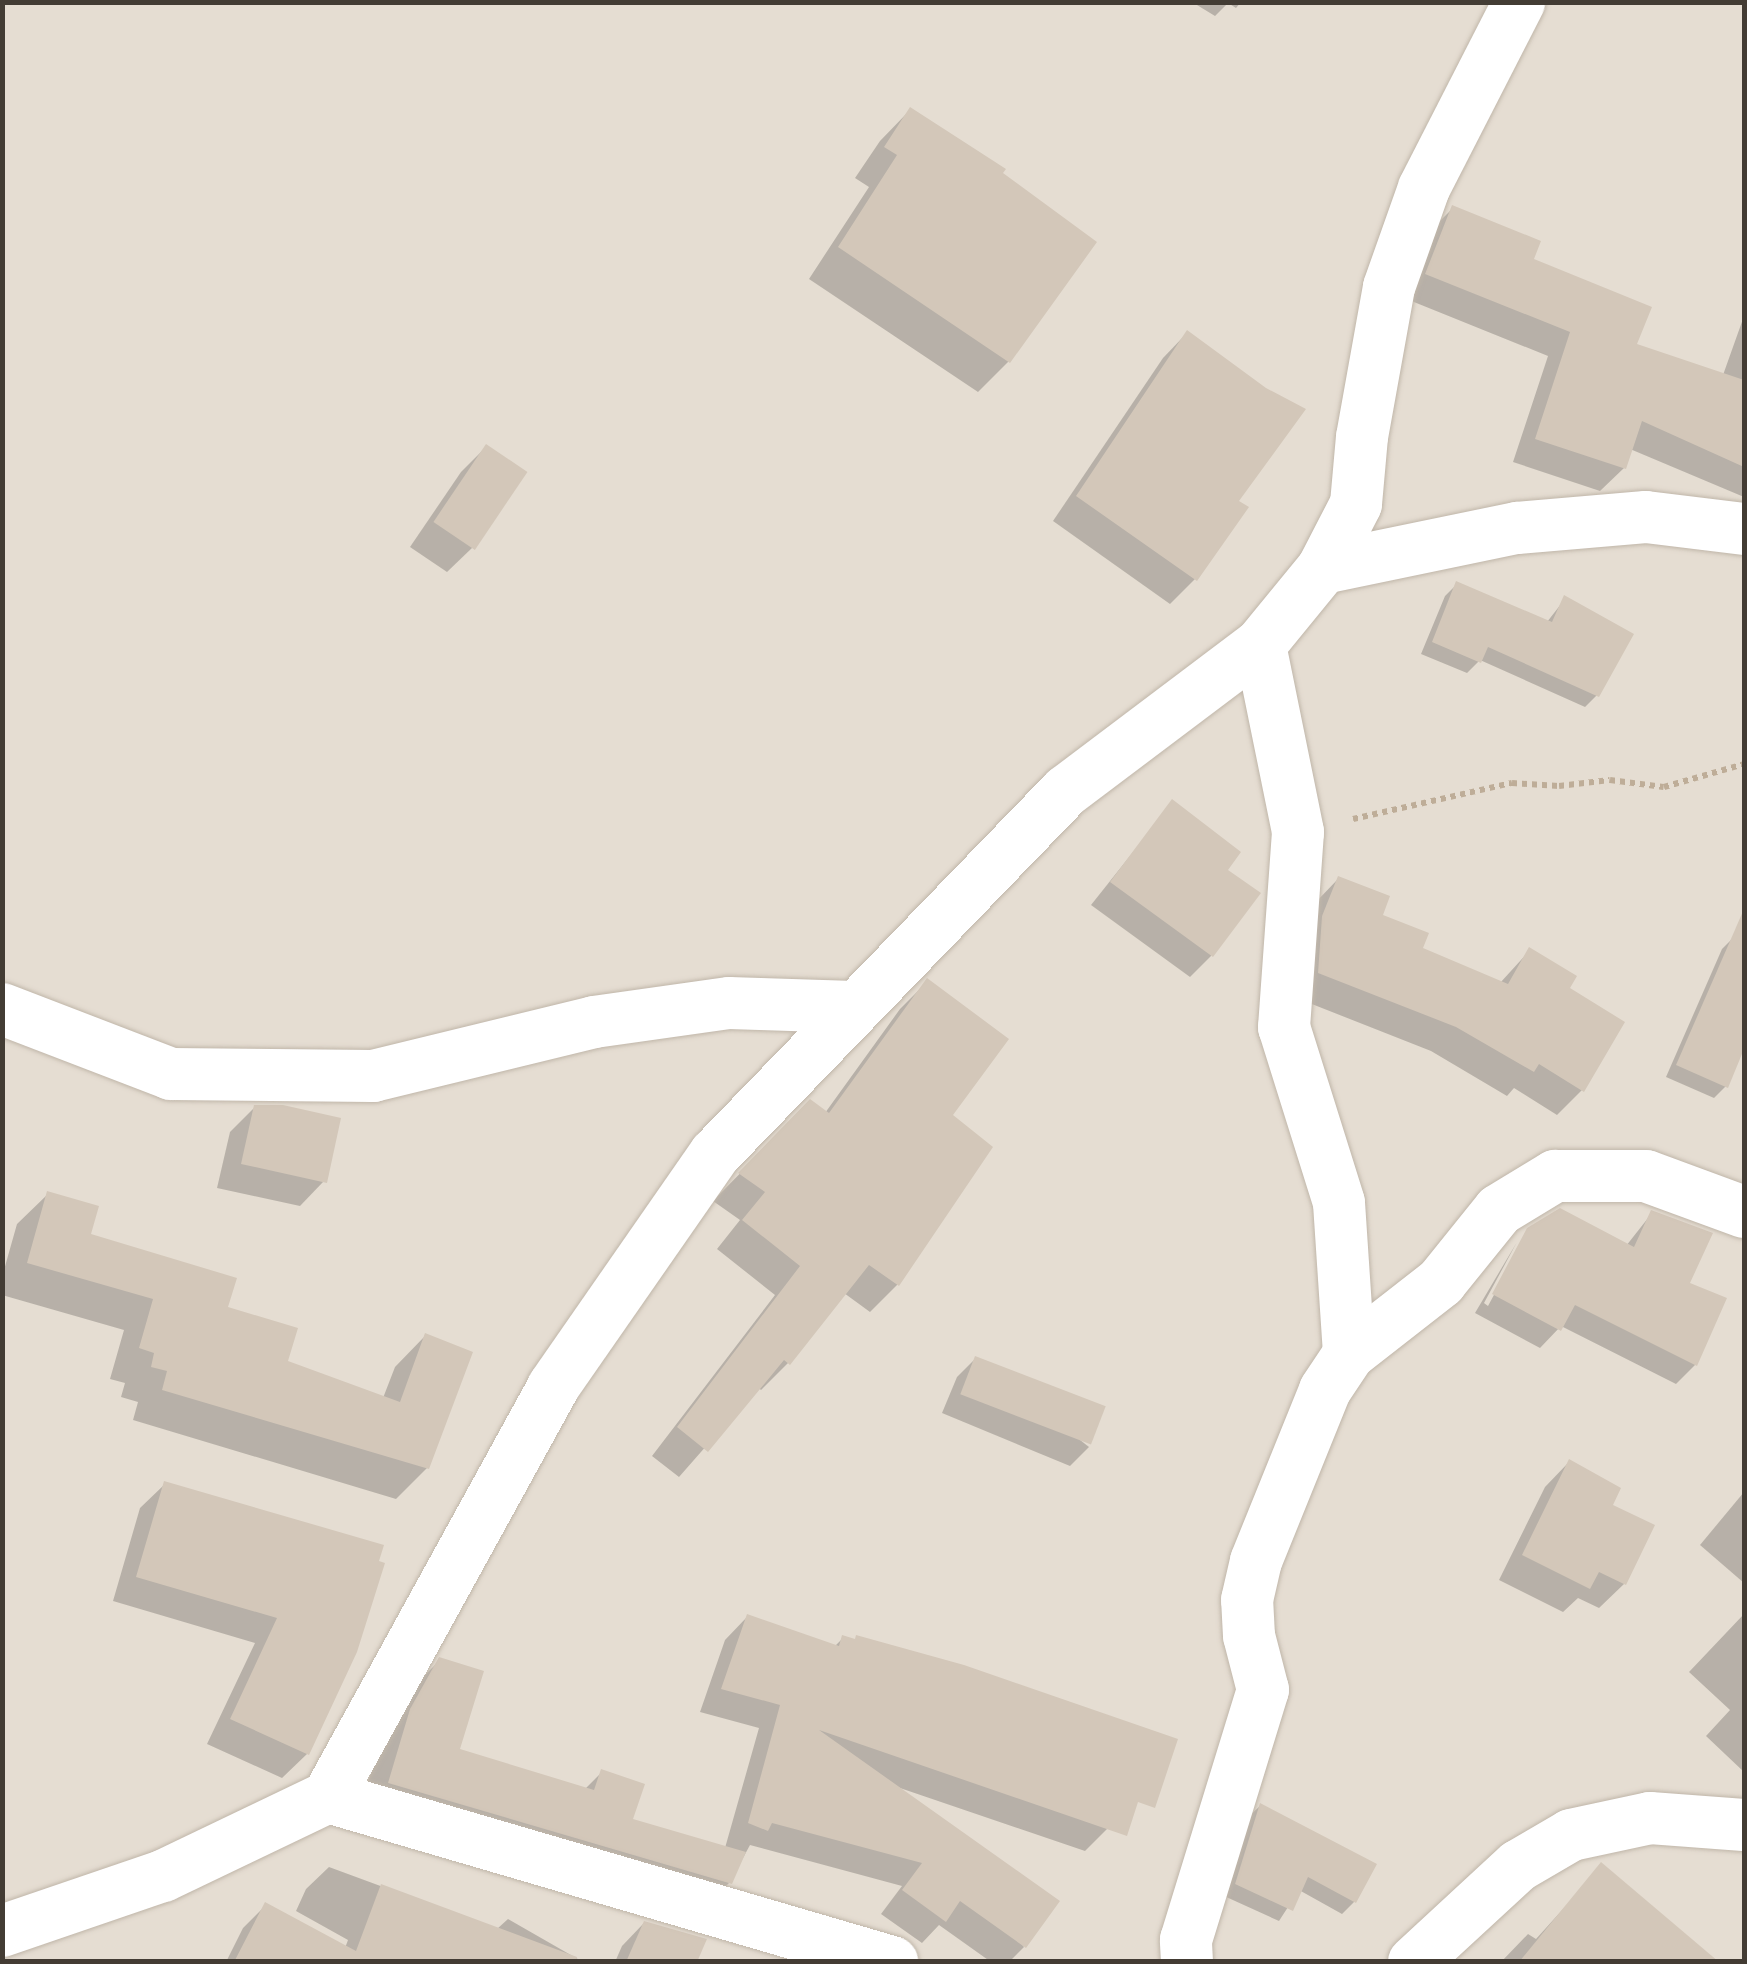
<!DOCTYPE html>
<html>
<head>
<meta charset="utf-8">
<style>
	body { margin:0 }
	#map { position:relative; width:1747px; height:1964px; overflow:hidden; background:#f1ece4; font-family:Barlow,sans-serif }
	div>[style] { position:absolute }
	[style*='--x'] { left:calc(var(--x)*1px); top:calc(var(--y)*1px); width:calc(var(--w)*1px); rotate:calc(var(--a)*1deg) }
	.residential>* { inset:0; background:#e5ddd2; transform-origin:0 0 }
	.shadow>* { inset:0; background:#0003 }
	.building>* { inset:0; background:#d3c7b9; transform-origin:0 0 }
	.path>* { height:6px; margin-top:-3px; transform-origin:0; background:repeating-linear-gradient(90deg,#bead98 0 5px,transparent 0 10px) }
	.roads { filter:drop-shadow(0 0 2px #c0b6a9) drop-shadow(0 0 2px #c0b6a9) }
	.street>* { height:52px; margin:-26px; padding:0 26px; transform-origin:26px; border-radius:26px; background:#fff }
	span { translate:-50% -50%; white-space:nowrap; text-align:center; line-height:1.15; -webkit-text-stroke:10px #fff; paint-order:stroke }
	.frame { position:absolute; inset:0; border:5px solid #433c34; pointer-events:none }
</style>
</head>
<body>
<div id="map">
	<div class="residential">
		<div style="left:3px;top:3px;width:1741px;height:1958px"></div>
	</div>
	<div class="shadow">
		<div style="clip-path:polygon(1192px 2px,1241px 2px,1236px 8px,1228px 3px,1215px 16px)"></div>
		<div style="clip-path:polygon(910px 110px,1009px 361px,978px 392px,809px 279px,869px 187px,855px 178px,880px 141px)"></div>
		<div style="clip-path:polygon(1453px 208px,1531px 261px,1634px 346px,1723px 375px,1744px 316px,1744px 497px,1630px 449px,1624px 468px,1600px 491px,1513px 462px,1548px 356px,1404px 298px,1429px 232px)"></div>
		<div style="clip-path:polygon(1187px 333px,1236px 502px,1195px 579px,1170px 604px,1053px 521px,1163px 358px)"></div>
		<div style="clip-path:polygon(486px 447px,523px 473px,472px 548px,447px 572px,410px 547px,461px 472px)"></div>
		<div style="clip-path:polygon(1457px 584px,1547px 622px,1565px 599px,1597px 695px,1585px 707px,1480px 660px,1467px 673px,1421px 654px,1445px 596px)"></div>
		<div style="clip-path:polygon(1173px 802px,1225px 870px,1211px 956px,1190px 977px,1091px 905px)"></div>
		<div style="clip-path:polygon(1338px 879px,1420px 950px,1500px 983px,1530px 950px,1566px 989px,1582px 1090px,1557px 1115px,1514px 1088px,1507px 1096px,1431px 1051px,1294px 997px,1314px 904px)"></div>
		<div style="clip-path:polygon(1734px 937px,1744px 942px,1744px 1042px,1726px 1086px,1714px 1098px,1666px 1077px,1722px 949px)"></div>
		<div style="clip-path:polygon(927px 982px,950px 1115px,990px 1148px,897px 1285px,870px 1312px,844px 1293px,788px 1363px,761px 1390px,758px 1387px,679px 1477px,652px 1456px,775px 1295px,717px 1249px,740px 1220px,713px 1201px,810px 1102px,825px 1113px,900px 1009px)"></div>
		<div style="clip-path:polygon(255px 1107px,324px 1181px,300px 1206px,217px 1188px,230px 1132px)"></div>
		<div style="clip-path:polygon(48px 1194px,87px 1235px,225px 1309px,285px 1362px,383px 1398px,395px 1367px,425px 1336px,427px 1468px,396px 1499px,133px 1420px,138px 1402px,121px 1397px,125px 1383px,110px 1379px,124px 1330px,2px 1295px,2px 1277px,17px 1224px)"></div>
		<div style="clip-path:polygon(1652px 1213px,1686px 1284px,1695px 1365px,1676px 1384px,1561px 1326px,1540px 1348px,1475px 1313px,1517px 1242px,1484px 1303px,1488px 1306px,1529px 1230px,1626px 1246px)"></div>
		<div style="clip-path:polygon(976px 1358px,1089px 1447px,1070px 1466px,942px 1413px,957px 1377px)"></div>
		<div style="clip-path:polygon(1569px 1462px,1610px 1506px,1624px 1584px,1599px 1608px,1578px 1598px,1563px 1612px,1499px 1580px,1545px 1487px)"></div>
		<div style="clip-path:polygon(165px 1484px,381px 1547px,307px 1754px,282px 1778px,207px 1744px,255px 1643px,113px 1601px,140px 1508px)"></div>
		<div style="clip-path:polygon(1744px 1492px,1744px 1583px,1700px 1545px)"></div>
		<div style="clip-path:polygon(1744px 1614px,1744px 1772px,1706px 1736px,1730px 1710px,1689px 1672px)"></div>
		<div style="clip-path:polygon(747px 1617px,834px 1647px,843px 1638px,1108px 1828px,1085px 1851px,897px 1787px,1024px 1947px,1009px 1962px,991px 1962px,939px 1925px,922px 1943px,881px 1914px,902px 1886px,750px 1845px,730px 1882px,698px 1914px,358px 1815px,380px 1743px,408px 1692px,440px 1660px,457px 1751px,585px 1789px,602px 1772px,630px 1821px,725px 1848px,759px 1728px,700px 1712px,725px 1640px)"></div>
		<div style="clip-path:polygon(1260px 1806px,1373px 1865px,1354px 1902px,1342px 1914px,1299px 1890px,1279px 1921px,1224px 1896px,1248px 1817px)"></div>
		<div style="clip-path:polygon(1602px 1866px,1692px 1962px,1501px 1962px,1528px 1934px,1536px 1939px)"></div>
		<div style="clip-path:polygon(329px 1867px,497px 1929px,508px 1919px,583px 1962px,226px 1962px,243px 1928px,266px 1905px,345px 1948px,348px 1940px,296px 1911px,306px 1889px)"></div>
		<div style="clip-path:polygon(644px 1923px,694px 1962px,615px 1962px,622px 1946px)"></div>
	</div>
	<div class="building">
		<div style="clip-path:polygon(910px 107px,1006px 169px,1003px 173px,1097px 242px,1010px 363px,838px 247px,897px 155px,884px 147px)"></div>
		<div style="clip-path:polygon(1452px 205px,1541px 241px,1534px 259px,1652px 307px,1637px 344px,1744px 380px,1744px 467px,1642px 421px,1626px 469px,1535px 439px,1570px 332px,1425px 274px)"></div>
		<div style="clip-path:polygon(1187px 330px,1266px 388px,1306px 409px,1239px 501px,1249px 507px,1197px 581px,1076px 496px)"></div>
		<div style="left:486px;top:444px;width:50px;height:94px;rotate:34deg"></div>
		<div style="clip-path:polygon(1456px 581px,1552px 622px,1564px 595px,1634px 634px,1599px 697px,1488px 647px,1481px 663px,1432px 642px)"></div>
		<div style="clip-path:polygon(1172px 799px,1241px 852px,1228px 870px,1261px 893px,1213px 957px,1110px 882px)"></div>
		<div style="clip-path:polygon(1338px 876px,1390px 896px,1383px 915px,1429px 933px,1423px 948px,1508px 984px,1529px 947px,1577px 976px,1570px 988px,1625px 1022px,1584px 1092px,1539px 1064px,1534px 1072px,1456px 1027px,1318px 973px,1322px 916px)"></div>
		<div style="clip-path:polygon(1744px 909px,1744px 1049px,1728px 1088px,1676px 1065px)"></div>
		<div style="clip-path:polygon(927px 978px,1009px 1039px,953px 1115px,993px 1147px,899px 1286px,869px 1265px,790px 1365px,784px 1360px,708px 1452px,677px 1427px,800px 1266px,742px 1220px,765px 1192px,738px 1173px,810px 1099px,829px 1113px)"></div>
		<div style="clip-path:polygon(254px 1105px,283px 1105px,341px 1118px,327px 1183px,241px 1164px)"></div>
		<div style="clip-path:polygon(47px 1191px,99px 1206px,91px 1234px,237px 1278px,228px 1307px,298px 1328px,288px 1361px,400px 1402px,425px 1333px,473px 1352px,429px 1469px,162px 1390px,167px 1371px,151px 1367px,154px 1353px,139px 1348px,153px 1299px,27px 1263px)"></div>
		<div style="clip-path:polygon(1560px 1208px,1634px 1247px,1651px 1210px,1713px 1233px,1690px 1283px,1727px 1298px,1697px 1366px,1575px 1305px,1561px 1331px,1492px 1294px,1527px 1228px)"></div>
		<div style="left:975px;top:1356px;width:140px;height:41px;rotate:21deg"></div>
		<div style="clip-path:polygon(1569px 1459px,1621px 1488px,1613px 1505px,1655px 1525px,1626px 1585px,1599px 1572px,1590px 1589px,1522px 1555px)"></div>
		<div style="clip-path:polygon(164px 1481px,384px 1545px,379px 1561px,385px 1563px,357px 1652px,309px 1755px,230px 1719px,277px 1618px,136px 1577px)"></div>
		<div style="clip-path:polygon(747px 1614px,839px 1646px,842px 1635px,855px 1639px,856px 1635px,964px 1665px,1178px 1739px,1155px 1808px,1138px 1802px,1127px 1836px,819px 1730px,1060px 1901px,1026px 1948px,960px 1901px,946px 1922px,902px 1890px,922px 1863px,772px 1823px,768px 1831px,748px 1823px,780px 1705px,721px 1689px)"></div>
		<div style="clip-path:polygon(439px 1657px,484px 1671px,460px 1749px,594px 1790px,601px 1769px,645px 1784px,633px 1819px,746px 1852px,732px 1884px,388px 1783px,410px 1709px)"></div>
		<div style="clip-path:polygon(1260px 1803px,1377px 1864px,1356px 1903px,1308px 1877px,1293px 1911px,1235px 1884px)"></div>
		<div style="clip-path:polygon(1601px 1862px,1719px 1962px,1519px 1962px)"></div>
		<div style="clip-path:polygon(381px 1884px,577px 1957px,576px 1962px,234px 1962px,265px 1902px,356px 1951px)"></div>
		<div style="clip-path:polygon(644px 1921px,707px 1939px,697px 1962px,626px 1962px)"></div>
	</div>
	<div class="path">
		<div style="--x:1353;--y:819;--w:163;--a:-12.8"></div>
		<div style="--x:1512;--y:783;--w:47;--a:3.7"></div>
		<div style="--x:1559;--y:786;--w:51;--a:-6.7"></div>
		<div style="--x:1610;--y:780;--w:54;--a:7.4"></div>
		<div style="--x:1664;--y:787;--w:83;--a:-16"></div>
	</div>
	<div class="roads">
		<div class="street">
			<div style="--x:1323;--y:568;--w:198;--a:-11.7"></div>
			<div style="--x:1517;--y:528;--w:129;--a:-4.9"></div>
			<div style="--x:1646;--y:517;--w:99;--a:7"></div>
			<div style="--x:1260;--y:645;--w:191;--a:78.5"></div>
			<div style="--x:1298;--y:832;--w:196;--a:94.1"></div>
			<div style="--x:1284;--y:1027;--w:184;--a:72.6"></div>
			<div style="--x:1339;--y:1203;--w:151;--a:86.2"></div>
			<div style="--x:2;--y:1009;--w:181;--a:21"></div>
			<div style="--x:171;--y:1074;--w:202;--a:0.6"></div>
			<div style="--x:373;--y:1076;--w:228;--a:-13.7"></div>
			<div style="--x:594;--y:1022;--w:136;--a:-8"></div>
			<div style="--x:729;--y:1003;--w:125;--a:1.8"></div>
			<div style="--x:328;--y:1797;--w:588;--a:16.31"></div>
			<div style="--x:2;--y:1931;--w:170;--a:-18.9"></div>
			<div style="--x:163;--y:1876;--w:183;--a:-25.6"></div>
			<div style="--x:328;--y:1797;--w:468;--a:-61.2"></div>
			<div style="--x:553;--y:1387;--w:284;--a:-55.2"></div>
			<div style="--x:715;--y:1154;--w:505;--a:-45.96"></div>
			<div style="--x:1066;--y:791;--w:243;--a:-37"></div>
			<div style="--x:1260;--y:645;--w:99;--a:-50.7"></div>
			<div style="--x:1323;--y:568;--w:72;--a:-62.7"></div>
			<div style="--x:1356;--y:504;--w:67;--a:-84.9"></div>
			<div style="--x:1362;--y:437;--w:152;--a:-79.8"></div>
			<div style="--x:1389;--y:287;--w:105;--a:-70.5"></div>
			<div style="--x:1424;--y:188;--w:209;--a:-62.9"></div>
			<div style="--x:1187;--y:1962;--w:22;--a:-93"></div>
			<div style="--x:1186;--y:1940;--w:262;--a:-72.9"></div>
			<div style="--x:1263;--y:1690;--w:56;--a:-104.5"></div>
			<div style="--x:1249;--y:1636;--w:36;--a:-93"></div>
			<div style="--x:1247;--y:1600;--w:40;--a:-77"></div>
			<div style="--x:1256;--y:1561;--w:184;--a:-68"></div>
			<div style="--x:1325;--y:1390;--w:43;--a:-56.3"></div>
			<div style="--x:1349;--y:1354;--w:117;--a:-38"></div>
			<div style="--x:1441;--y:1282;--w:92;--a:-51.1"></div>
			<div style="--x:1499;--y:1210;--w:66;--a:-31.3"></div>
			<div style="--x:1555;--y:1176;--w:91;--a:0"></div>
			<div style="--x:1646;--y:1176;--w:104;--a:20.2"></div>
			<div style="--x:1414;--y:1962;--w:142;--a:-42.7"></div>
			<div style="--x:1518;--y:1866;--w:61;--a:-30.3"></div>
			<div style="--x:1571;--y:1835;--w:81;--a:-12.1"></div>
			<div style="--x:1650;--y:1818;--w:94;--a:4.3"></div>
		</div>
	</div>
	<div class="frame"></div>
</div>
</body>
</html>
